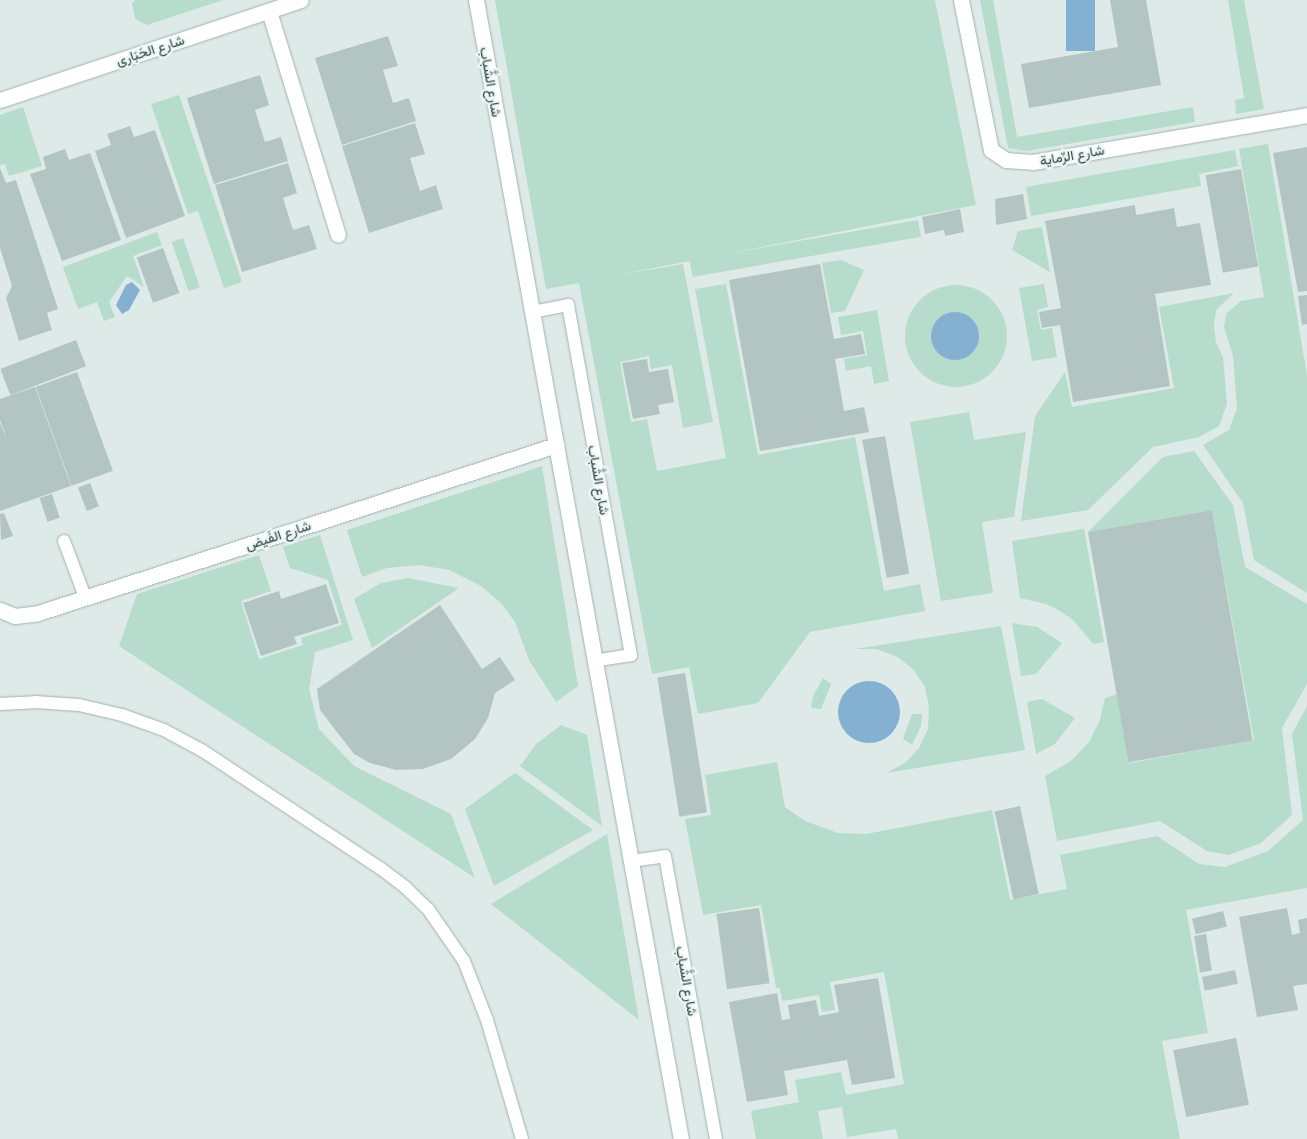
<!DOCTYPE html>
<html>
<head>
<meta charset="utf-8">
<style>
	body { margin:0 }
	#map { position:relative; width:1307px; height:1139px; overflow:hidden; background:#deeae8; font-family:Manrope,Vazirmatn,sans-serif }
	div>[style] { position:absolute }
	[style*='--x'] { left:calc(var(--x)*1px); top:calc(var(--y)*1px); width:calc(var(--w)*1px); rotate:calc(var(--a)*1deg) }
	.green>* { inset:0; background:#b6dccb; transform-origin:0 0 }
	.round { border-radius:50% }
	.water>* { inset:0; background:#84b0d2; transform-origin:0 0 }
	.building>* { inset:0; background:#b3c5c2; transform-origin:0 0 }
	.roads { filter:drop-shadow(0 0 1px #a1b2b0) drop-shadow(0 0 1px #a1b2b0) }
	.lane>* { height:12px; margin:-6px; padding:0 6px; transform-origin:6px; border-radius:6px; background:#fff }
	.street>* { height:15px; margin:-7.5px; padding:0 7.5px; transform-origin:7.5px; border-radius:7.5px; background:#fff }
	span { translate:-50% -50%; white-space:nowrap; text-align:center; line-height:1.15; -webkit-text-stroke:4.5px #eef7f5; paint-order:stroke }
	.street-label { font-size:14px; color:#1f3a3a }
</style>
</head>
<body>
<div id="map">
	<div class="green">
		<div style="clip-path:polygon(135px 0,223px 0,147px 25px,135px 19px,132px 3px)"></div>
		<div style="clip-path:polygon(495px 0,935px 0,976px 205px,618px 275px,683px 264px,713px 422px,683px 428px,672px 365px,651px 369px,649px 356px,620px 362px,631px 422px,647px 419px,657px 471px,726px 458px,695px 289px,726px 284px,758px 455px,855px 437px,884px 591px,920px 584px,925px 611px,810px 632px,758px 703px,698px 714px,689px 667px,652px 674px,579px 283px,546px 289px)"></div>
		<div style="clip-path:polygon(980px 0,993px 0,1017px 137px,1193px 107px,1195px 122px,1027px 151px,1008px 148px)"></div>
		<div style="clip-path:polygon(1228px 0,1244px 0,1264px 109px,1236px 114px,1235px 100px,1244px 98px)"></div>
		<div style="clip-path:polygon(179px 95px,242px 282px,224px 288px,198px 211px,188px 214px,151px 104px)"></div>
		<div style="clip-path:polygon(23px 107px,42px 166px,9px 176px,5px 164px,0 165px,0 115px)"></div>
		<div style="clip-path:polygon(1268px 144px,1307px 375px,1307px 593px,1254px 560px,1243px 503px,1203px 445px,1229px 430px,1237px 408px,1233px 356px,1224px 327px,1226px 314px,1241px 301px,1264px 297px,1239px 149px)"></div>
		<div style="clip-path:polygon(1235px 150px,1238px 166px,1199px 174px,1201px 186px,1031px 216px,1026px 187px)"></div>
		<div style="left:918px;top:220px;width:17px;height:232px;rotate:80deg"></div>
		<div style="clip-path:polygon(1042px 227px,1050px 272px,1012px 250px,1018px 231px)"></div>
		<div style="clip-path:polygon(157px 232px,162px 245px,133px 256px,144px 287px,127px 276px,109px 302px,115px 317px,104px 321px,97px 302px,78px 309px,63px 267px)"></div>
		<div style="left:183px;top:238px;width:52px;height:12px;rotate:71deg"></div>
		<div style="clip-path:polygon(841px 260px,864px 270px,845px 311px,831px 313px,822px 263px)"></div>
		<div style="clip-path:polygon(1044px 284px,1048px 307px,1037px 310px,1041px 330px,1052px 328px,1057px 357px,1032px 361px,1019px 288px)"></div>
		<div class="round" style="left:905px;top:285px;width:102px;height:102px"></div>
		<div style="clip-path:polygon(1234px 293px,1216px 310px,1214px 326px,1216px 342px,1223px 357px,1227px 404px,1219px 426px,1199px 437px,1153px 447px,1088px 510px,1021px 521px,1035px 416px,1065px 372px,1072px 407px,1174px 388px,1159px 307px)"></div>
		<div style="clip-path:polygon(877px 310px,889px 381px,874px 384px,871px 366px,846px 371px,844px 359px,867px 355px,863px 331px,841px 335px,838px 317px)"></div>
		<div style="clip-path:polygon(969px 412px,974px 440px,1026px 432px,1014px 517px,982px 522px,993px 593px,941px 601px,910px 422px)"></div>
		<div style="clip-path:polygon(1194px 451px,1233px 505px,1245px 567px,1307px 604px,1307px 684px,1282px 728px,1292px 815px,1261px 843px,1229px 855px,1207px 851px,1160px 821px,1057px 841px,1045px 776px,1071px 761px,1089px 742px,1100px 720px,1105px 698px,1117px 694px,1130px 763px,1254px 740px,1212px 510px,1088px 532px,1163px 457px)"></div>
		<div style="clip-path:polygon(542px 466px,578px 686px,556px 702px,529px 660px,515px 622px,501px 603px,481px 586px,449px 570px,419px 565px,387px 568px,362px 577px,347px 530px)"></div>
		<div style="clip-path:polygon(1084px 529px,1104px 642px,1093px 644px,1073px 620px,1060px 611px,1046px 604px,1020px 598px,1012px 541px)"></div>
		<div style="clip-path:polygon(320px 535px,353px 640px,315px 652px,309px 689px,319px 729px,354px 766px,451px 814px,475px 878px,119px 646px,137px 594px,259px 555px,271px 591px,241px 601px,259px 659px,303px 645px,301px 638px,342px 625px,328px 580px,290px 568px,283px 547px)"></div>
		<div style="clip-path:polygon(408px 578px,459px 588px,372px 648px,354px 599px,381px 583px)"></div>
		<div style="clip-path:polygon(1012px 623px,1037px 627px,1062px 643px,1036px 674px,1021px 676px)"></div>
		<div style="clip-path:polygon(1001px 626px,1025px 750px,886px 773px,905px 763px,919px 748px,928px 729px,929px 708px,925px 687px,913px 669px,896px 656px,876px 649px,855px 649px)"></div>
		<div style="clip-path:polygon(823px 678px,831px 684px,821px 709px,811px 708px,813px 696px)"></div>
		<div style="clip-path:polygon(1042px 699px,1075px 718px,1055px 744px,1036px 754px,1027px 702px)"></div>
		<div style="clip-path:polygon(1307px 706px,1307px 888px,1186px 910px,1208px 1033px,1162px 1041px,1180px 1139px,898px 1139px,896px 1129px,847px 1137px,842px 1107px,818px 1111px,823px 1139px,756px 1139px,751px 1111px,799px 1102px,795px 1080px,841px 1072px,846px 1095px,904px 1084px,884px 972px,830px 982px,835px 1010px,822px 1012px,819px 995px,782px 1001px,780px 988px,776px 988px,761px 905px,703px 915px,685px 819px,711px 815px,705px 775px,777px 762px,785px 807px,805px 821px,838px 833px,866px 834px,992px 810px,1010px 900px,1067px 889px,1060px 855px,1157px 836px,1199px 864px,1225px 867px,1268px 851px,1303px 820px,1292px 734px)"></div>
		<div style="clip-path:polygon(912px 714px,922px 714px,921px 726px,912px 745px,903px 739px)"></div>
		<div style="clip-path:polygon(561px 725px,587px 735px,602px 826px,520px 766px,536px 744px)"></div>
		<div style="clip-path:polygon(515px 773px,593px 830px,494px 886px,465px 809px)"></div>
		<div style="clip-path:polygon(607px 834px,639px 1020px,491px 904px)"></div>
	</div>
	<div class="water">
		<div style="left:1066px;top:0;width:29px;height:51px"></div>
		<div style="clip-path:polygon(132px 282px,140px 290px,129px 310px,122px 314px,116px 305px,126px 285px)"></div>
		<div class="round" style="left:931px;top:312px;width:48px;height:48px"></div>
		<div class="round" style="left:838px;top:681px;width:62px;height:62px"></div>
	</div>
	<div class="building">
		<div style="clip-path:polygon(1110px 0,1146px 0,1161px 85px,1029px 108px,1021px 64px,1118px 47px)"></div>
		<div style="clip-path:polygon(388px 36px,398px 66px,383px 70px,393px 103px,409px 98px,416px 121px,342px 145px,315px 58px)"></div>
		<div style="clip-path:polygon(260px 75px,269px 105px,255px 110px,265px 142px,281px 137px,288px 161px,214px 184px,187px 98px)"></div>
		<div style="clip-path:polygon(415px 123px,425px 154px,410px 158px,420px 191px,436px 185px,443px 209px,369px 233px,342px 146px)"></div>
		<div style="clip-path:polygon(130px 126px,134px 137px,155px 130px,185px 216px,126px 238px,95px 151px,111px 145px,107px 134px)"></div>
		<div style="clip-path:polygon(1307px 147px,1307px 291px,1298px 292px,1273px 153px)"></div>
		<div style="clip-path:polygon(65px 149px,69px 160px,90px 153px,121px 240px,62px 261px,30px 174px,46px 169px,43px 157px)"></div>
		<div style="clip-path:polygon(288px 163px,297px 193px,283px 198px,293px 230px,309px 225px,317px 249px,242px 272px,215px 185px)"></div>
		<div style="clip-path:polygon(0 168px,6px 183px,16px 180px,58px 309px,47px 313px,52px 330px,19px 341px,6px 298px,12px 286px,0 248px)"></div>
		<div style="left:1241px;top:169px;width:99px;height:36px;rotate:80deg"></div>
		<div style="clip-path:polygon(1023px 194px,1027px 219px,996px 225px,995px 199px)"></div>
		<div style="clip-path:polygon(1135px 205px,1136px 215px,1174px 208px,1177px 227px,1200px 223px,1211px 285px,1155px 294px,1170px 386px,1073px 402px,1060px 325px,1042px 328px,1039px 312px,1061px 308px,1045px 221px)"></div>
		<div style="clip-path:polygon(960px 209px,964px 232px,945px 236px,944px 230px,925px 234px,922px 217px)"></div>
		<div style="left:163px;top:248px;width:48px;height:28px;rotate:70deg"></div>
		<div style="clip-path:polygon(820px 264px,834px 339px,861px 334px,865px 354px,835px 359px,844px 411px,864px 407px,869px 432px,760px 451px,729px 280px)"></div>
		<div style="clip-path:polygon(1307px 295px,1307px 324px,1302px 325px,1298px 296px)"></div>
		<div style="left:76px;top:340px;width:28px;height:81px;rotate:69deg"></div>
		<div style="clip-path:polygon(647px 359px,649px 372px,668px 369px,674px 402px,658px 405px,660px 414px,633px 419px,622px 363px)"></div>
		<div style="left:77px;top:372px;width:105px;height:44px;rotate:70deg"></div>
		<div style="clip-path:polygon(35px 387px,71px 486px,0 511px,0 423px,7px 440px,0 420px,0 399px)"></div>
		<div style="left:885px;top:436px;width:140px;height:23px;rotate:80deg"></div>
		<div style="left:90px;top:483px;width:25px;height:13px;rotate:69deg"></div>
		<div style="left:52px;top:494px;width:25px;height:13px;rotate:72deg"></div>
		<div style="left:1212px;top:510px;width:234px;height:126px;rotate:80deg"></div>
		<div style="clip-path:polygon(4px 513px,13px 536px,1px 540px,0 514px)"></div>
		<div style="clip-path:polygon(326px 584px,339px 623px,294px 637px,297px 644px,261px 656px,243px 603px,279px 591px,281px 599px)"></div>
		<div style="clip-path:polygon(440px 605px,482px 669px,500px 657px,515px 680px,495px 693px,488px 718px,475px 739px,451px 759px,423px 769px,396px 770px,370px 763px,354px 754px,320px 710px,317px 689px)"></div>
		<div style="left:685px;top:673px;width:141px;height:28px;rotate:81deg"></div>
		<div style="left:1020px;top:806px;width:90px;height:26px;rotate:78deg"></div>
		<div style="left:759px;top:908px;width:76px;height:43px;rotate:82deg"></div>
		<div style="clip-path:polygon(1287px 908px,1292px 935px,1300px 933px,1298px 920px,1307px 918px,1307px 984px,1293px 986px,1298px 1010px,1257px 1017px,1239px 917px)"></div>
		<div style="left:1223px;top:911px;width:16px;height:32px;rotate:76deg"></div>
		<div style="left:1206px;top:934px;width:37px;height:12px;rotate:81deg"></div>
		<div style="left:1235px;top:970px;width:14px;height:34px;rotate:78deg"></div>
		<div style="clip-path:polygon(878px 978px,895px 1078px,852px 1085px,847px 1060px,784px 1071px,788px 1095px,747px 1102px,729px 1002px,777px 993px,782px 1020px,790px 1019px,788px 1005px,816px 1000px,819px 1016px,839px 1012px,834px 985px)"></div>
		<div style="left:1236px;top:1038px;width:68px;height:64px;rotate:79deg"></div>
	</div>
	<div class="roads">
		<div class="lane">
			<div style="--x:532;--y:312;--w:37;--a:-11"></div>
			<div style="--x:568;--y:305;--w:356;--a:79.8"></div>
			<div style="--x:631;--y:655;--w:36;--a:171"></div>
			<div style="--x:64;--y:541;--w:60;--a:69.4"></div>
			<div style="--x:0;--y:704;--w:35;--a:-3"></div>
			<div style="--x:35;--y:702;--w:44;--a:3.9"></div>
			<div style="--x:79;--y:705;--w:44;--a:13.1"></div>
			<div style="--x:122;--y:715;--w:45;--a:19.7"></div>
			<div style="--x:164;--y:730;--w:44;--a:28.3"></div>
			<div style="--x:203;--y:751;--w:212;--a:33.5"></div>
			<div style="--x:380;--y:868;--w:31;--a:37"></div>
			<div style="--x:405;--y:887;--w:32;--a:44"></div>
			<div style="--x:428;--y:909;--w:63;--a:55.3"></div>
			<div style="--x:464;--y:961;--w:63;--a:68.7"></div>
			<div style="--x:487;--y:1020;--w:124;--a:73.6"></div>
			<div style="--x:631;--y:861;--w:34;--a:-8"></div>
			<div style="--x:665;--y:856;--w:288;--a:79.8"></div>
		</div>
		<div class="street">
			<div style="--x:476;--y:0;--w:1157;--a:79.8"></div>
			<div style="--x:961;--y:0;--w:153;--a:78.7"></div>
			<div style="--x:991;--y:150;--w:18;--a:34"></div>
			<div style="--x:1006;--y:160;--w:27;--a:4"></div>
			<div style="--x:1033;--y:162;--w:278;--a:-9.7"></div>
			<div style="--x:269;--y:11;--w:234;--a:72.9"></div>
			<div style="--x:0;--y:100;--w:317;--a:-18.4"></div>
			<div style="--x:0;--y:610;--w:16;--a:22"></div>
			<div style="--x:15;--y:616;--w:23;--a:-7"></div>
			<div style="--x:38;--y:613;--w:545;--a:-17.97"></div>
		</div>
	</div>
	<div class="street-label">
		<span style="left:150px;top:50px;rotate:-18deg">شارع الحَبَارى</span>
		<span style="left:491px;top:82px;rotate:80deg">شارع الشَّباب</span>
		<span style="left:1072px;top:155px;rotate:-10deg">شارع الرِّماية</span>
		<span style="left:599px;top:480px;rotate:80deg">شارع الشَّباب</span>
		<span style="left:278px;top:535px;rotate:-18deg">شارع الفَيض</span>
		<span style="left:687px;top:981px;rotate:80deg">شارع الشَّباب</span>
	</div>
</div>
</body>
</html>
